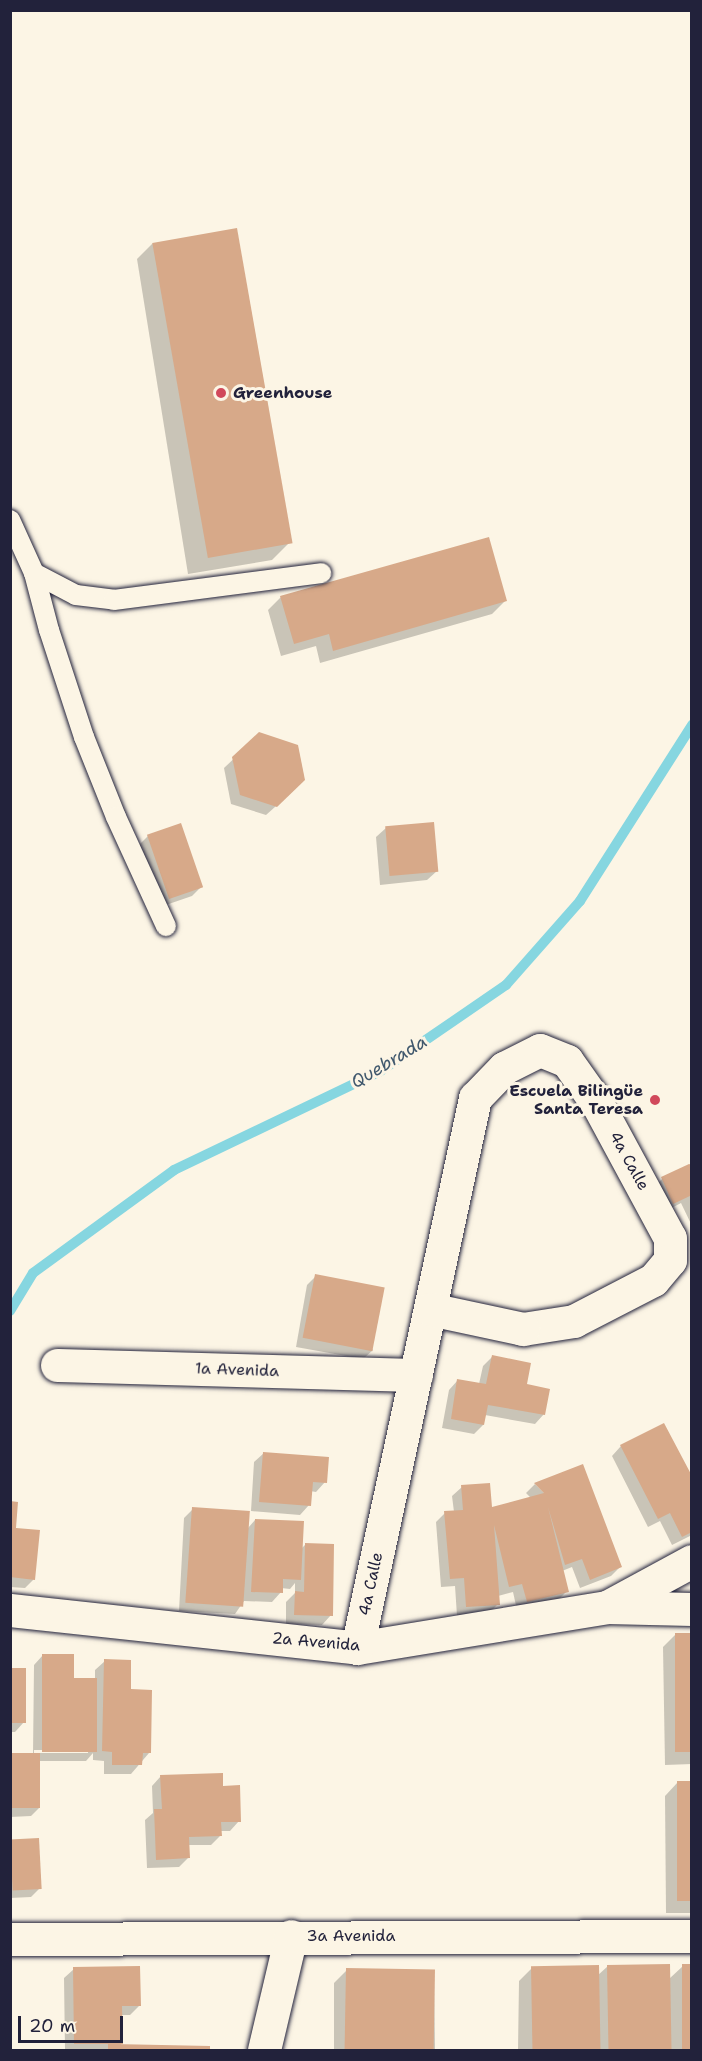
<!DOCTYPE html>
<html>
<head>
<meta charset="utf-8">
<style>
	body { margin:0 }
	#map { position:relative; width:702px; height:2061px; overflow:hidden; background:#fcf5e5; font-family:"Shantell Sans",sans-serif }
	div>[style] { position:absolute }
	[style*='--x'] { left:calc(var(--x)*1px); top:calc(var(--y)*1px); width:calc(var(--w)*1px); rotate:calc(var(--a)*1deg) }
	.shadow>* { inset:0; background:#0003 }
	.stream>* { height:10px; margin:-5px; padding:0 5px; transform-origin:5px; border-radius:5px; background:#86d6e0 }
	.building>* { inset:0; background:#d7a989; transform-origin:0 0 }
	.roads { filter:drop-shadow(0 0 2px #22223b) drop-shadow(0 0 2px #22223b) }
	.service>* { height:20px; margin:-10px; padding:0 10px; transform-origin:10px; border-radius:10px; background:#fcf5e5 }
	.minor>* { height:33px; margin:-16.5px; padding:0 16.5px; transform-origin:16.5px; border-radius:16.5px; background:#fcf5e5 }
	.dots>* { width:16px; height:16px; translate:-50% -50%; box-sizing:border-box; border:3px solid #fcf5e5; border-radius:50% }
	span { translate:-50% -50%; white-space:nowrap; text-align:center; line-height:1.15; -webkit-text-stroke:6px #fcf5e5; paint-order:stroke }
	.poi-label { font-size:16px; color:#22223b; font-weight:700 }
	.left { translate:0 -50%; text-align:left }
	.right { translate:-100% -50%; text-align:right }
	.street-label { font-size:16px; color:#22223b }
	.water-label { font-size:18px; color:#40586d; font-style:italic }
	.frame { position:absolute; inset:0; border:12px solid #22223b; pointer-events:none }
	.scale { position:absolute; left:18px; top:2016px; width:105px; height:27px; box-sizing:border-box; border:3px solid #22223b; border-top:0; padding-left:8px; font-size:18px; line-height:21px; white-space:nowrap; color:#22223b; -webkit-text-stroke:4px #fcf5e5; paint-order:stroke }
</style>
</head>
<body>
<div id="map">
	<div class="shadow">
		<div style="clip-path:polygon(153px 243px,288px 544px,272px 560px,188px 574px,137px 259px)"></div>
		<div style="clip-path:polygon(281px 597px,505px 601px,492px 614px,320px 663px,316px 646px,281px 656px,268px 610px)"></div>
		<div style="clip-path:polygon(260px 734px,294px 790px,266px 815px,231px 804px,224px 768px)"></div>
		<div style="clip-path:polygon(386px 828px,437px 871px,427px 880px,380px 885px,376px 837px)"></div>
		<div style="clip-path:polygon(148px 836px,201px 887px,192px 896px,160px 907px,139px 845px)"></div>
		<div style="clip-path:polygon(692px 1166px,692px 1226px,681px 1203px,664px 1212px,653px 1188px,662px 1179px)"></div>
		<div style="clip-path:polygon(316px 1276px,373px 1350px,363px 1359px,296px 1347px,307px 1285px)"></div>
		<div style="clip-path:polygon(492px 1357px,526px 1386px,544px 1414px,535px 1424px,485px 1415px,483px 1425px,474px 1434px,442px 1428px,449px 1390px,458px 1380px,479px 1384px,483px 1366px)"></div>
		<div style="clip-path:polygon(621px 1446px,692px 1479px,692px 1535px,672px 1545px,660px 1521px,648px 1527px,612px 1456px)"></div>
		<div style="clip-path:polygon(264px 1453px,325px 1482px,316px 1492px,310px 1491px,309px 1505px,300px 1515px,251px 1511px,254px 1462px)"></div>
		<div style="clip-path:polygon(535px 1484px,620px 1567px,611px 1576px,580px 1588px,572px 1567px,562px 1571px,567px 1591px,558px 1600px,517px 1610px,513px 1592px,498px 1596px,498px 1604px,489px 1613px,457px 1616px,455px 1586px,441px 1587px,436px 1522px,445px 1513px,454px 1512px,452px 1496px,462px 1487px,491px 1509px,531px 1498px,526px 1493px)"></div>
		<div style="clip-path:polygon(10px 1502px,15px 1529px,34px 1579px,25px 1588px,10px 1587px)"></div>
		<div style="clip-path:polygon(193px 1509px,248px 1528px,255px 1520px,301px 1549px,305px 1545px,331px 1615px,322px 1625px,286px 1624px,286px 1602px,295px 1593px,295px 1583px,290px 1589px,281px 1588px,281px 1592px,272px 1602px,244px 1601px,235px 1614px,179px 1611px,184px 1518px)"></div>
		<div style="clip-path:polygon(676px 1634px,692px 1634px,692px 1764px,665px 1765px,663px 1647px)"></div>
		<div style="clip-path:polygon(evenodd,43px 1655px,72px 1679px,95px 1679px,95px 1670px,105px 1661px,129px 1691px,149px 1753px,131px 1774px,104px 1774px,104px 1761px,93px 1760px,93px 1753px,86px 1761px,39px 1761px,40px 1807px,31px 1816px,10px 1817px,10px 1755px,33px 1754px,34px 1665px,43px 1655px,34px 1750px,88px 1750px,88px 1753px,34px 1753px,34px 1750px)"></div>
		<div style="clip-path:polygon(10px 1670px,24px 1722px,15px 1732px,10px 1732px)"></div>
		<div style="clip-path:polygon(161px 1776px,222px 1788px,239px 1821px,230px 1831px,220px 1831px,220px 1836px,211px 1845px,188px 1845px,188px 1858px,179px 1867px,147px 1868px,145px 1820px,153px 1813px,152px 1786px)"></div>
		<div style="clip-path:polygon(678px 1782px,692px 1782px,692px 1913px,666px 1913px,665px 1796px)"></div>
		<div style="clip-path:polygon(10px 1840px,40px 1888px,31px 1897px,10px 1898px)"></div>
		<div style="clip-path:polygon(608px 1966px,669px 1979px,683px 1966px,692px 1966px,692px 2050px,518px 2050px,519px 1981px,532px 1968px,597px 1976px)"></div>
		<div style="clip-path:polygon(74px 1969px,139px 2006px,130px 2015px,121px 2015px,121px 2046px,208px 2047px,208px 2050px,65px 2050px,64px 1978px)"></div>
		<div style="clip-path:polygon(347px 1970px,434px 1971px,435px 2050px,334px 2050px,334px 1983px)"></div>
	</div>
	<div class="stream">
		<div style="--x:10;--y:1311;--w:44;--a:-58.8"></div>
		<div style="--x:33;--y:1273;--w:175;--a:-36.1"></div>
		<div style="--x:174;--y:1170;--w:227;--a:-25.6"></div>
		<div style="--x:379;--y:1072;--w:154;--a:-34.4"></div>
		<div style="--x:506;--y:985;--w:112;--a:-48.6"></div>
		<div style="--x:580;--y:901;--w:209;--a:-57.5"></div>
	</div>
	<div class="building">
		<div style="left:237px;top:228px;width:320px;height:86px;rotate:80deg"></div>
		<div style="clip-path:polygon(489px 537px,507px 601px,333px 651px,329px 634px,294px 644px,280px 596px)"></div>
		<div style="clip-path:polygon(259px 732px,298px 745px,305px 780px,277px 807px,240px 795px,232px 757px)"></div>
		<div style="left:434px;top:822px;width:50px;height:49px;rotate:85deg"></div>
		<div style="left:181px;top:823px;width:68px;height:36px;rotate:71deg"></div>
		<div style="clip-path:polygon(689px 1164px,692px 1165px,692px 1195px,673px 1204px,661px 1177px)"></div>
		<div style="left:315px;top:1274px;width:71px;height:65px;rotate:11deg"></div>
		<div style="clip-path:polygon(492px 1355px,531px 1363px,527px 1384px,550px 1389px,545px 1415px,488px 1405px,484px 1425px,451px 1419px,457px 1379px,486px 1384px)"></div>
		<div style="clip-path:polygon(664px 1423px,692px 1476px,692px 1532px,682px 1537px,670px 1513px,658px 1519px,620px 1445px)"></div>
		<div style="clip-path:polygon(263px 1452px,329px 1457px,327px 1483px,313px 1482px,311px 1506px,259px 1502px)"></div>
		<div style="clip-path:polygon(583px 1464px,622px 1567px,590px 1580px,582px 1559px,565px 1565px,548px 1507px,569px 1592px,527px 1602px,522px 1584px,509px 1587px,494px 1525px,500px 1605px,466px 1607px,464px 1578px,450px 1579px,444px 1511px,463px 1510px,461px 1485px,490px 1483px,492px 1507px,544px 1493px,534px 1483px)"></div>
		<div style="clip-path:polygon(10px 1501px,18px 1502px,16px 1528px,40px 1530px,35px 1580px,10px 1577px)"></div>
		<div style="left:192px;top:1507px;width:58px;height:96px;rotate:4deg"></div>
		<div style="clip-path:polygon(255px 1519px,304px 1521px,301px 1580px,283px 1579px,283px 1593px,251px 1592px)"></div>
		<div style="clip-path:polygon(305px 1543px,334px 1544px,333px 1616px,294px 1615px,295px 1591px,304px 1592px)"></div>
		<div style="left:675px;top:1633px;width:17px;height:119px"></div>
		<div style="clip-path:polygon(42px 1654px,74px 1654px,74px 1678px,97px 1678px,97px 1752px,42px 1752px)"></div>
		<div style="clip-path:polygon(104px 1659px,131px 1660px,131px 1689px,152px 1690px,151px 1753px,143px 1753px,142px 1765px,112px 1765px,112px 1752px,102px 1751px)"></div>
		<div style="left:10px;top:1668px;width:16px;height:55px"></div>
		<div style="left:10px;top:1753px;width:30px;height:55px"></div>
		<div style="clip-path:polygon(223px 1773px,223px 1786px,240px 1785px,241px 1822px,221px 1822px,222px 1836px,189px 1837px,190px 1858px,156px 1860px,154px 1809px,162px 1809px,160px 1775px)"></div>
		<div style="left:677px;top:1781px;width:15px;height:120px"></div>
		<div style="left:39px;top:1838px;width:51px;height:29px;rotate:87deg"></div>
		<div style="left:670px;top:1964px;width:86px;height:63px;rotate:89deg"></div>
		<div style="left:682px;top:1964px;width:10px;height:86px"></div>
		<div style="left:599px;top:1965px;width:85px;height:68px;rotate:89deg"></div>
		<div style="clip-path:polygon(140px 1966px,141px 2006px,122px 2006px,123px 2044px,113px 2044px,210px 2046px,210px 2050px,108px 2050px,108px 2044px,74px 2044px,73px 1967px)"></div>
		<div style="left:346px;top:1968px;width:89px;height:82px;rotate:1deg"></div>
	</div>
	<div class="roads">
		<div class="service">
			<div style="--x:10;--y:520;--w:58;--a:65.6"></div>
			<div style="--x:34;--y:573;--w:47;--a:27.6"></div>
			<div style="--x:76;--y:595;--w:38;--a:7"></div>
			<div style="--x:114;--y:600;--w:209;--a:-7.4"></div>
			<div style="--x:34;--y:573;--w:59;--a:75.3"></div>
			<div style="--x:49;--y:630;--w:113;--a:71.9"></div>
			<div style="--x:84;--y:737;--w:86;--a:68.2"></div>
			<div style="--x:116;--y:817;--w:120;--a:65.4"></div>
		</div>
		<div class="minor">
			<div style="--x:57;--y:1365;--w:359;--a:1.6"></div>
			<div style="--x:609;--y:1606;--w:94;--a:-28.5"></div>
			<div style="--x:10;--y:1610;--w:349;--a:6.2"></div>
			<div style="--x:357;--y:1648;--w:253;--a:-9.3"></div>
			<div style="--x:607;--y:1607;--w:85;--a:1.3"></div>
			<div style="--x:357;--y:1648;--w:563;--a:-77.89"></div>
			<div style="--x:475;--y:1098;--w:42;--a:-46"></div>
			<div style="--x:504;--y:1068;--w:40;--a:-26.6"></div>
			<div style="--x:540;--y:1050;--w:29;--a:22"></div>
			<div style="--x:567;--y:1061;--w:54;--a:54.8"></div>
			<div style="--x:598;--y:1105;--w:151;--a:61.6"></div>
			<div style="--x:670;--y:1238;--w:22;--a:90"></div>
			<div style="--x:670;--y:1260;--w:26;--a:130"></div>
			<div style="--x:653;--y:1280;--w:89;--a:152.6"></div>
			<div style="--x:574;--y:1321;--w:52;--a:171.1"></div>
			<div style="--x:523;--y:1329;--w:95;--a:-167.9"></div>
			<div style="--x:10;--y:1939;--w:682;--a:-0.25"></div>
			<div style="--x:264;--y:2050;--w:117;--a:-76.7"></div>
		</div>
	</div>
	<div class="dots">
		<div style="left:221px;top:393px;background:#d1495b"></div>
		<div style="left:655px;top:1100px;background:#d1495b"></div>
	</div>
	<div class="poi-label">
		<span class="left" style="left:233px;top:393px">Greenhouse</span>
		<span class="right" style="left:643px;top:1100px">Escuela Bilingüe<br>Santa Teresa</span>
	</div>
	<div class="street-label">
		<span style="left:629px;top:1161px;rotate:61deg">4a Calle</span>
		<span style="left:237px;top:1370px;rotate:2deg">1a Avenida</span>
		<span style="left:371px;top:1584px;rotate:-78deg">4a Calle</span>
		<span style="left:316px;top:1642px;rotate:5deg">2a Avenida</span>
		<span style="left:351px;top:1936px">3a Avenida</span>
	</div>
	<div class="water-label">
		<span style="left:389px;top:1062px;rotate:-31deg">Quebrada</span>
	</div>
	<div class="frame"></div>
	<div class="scale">20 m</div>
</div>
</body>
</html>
